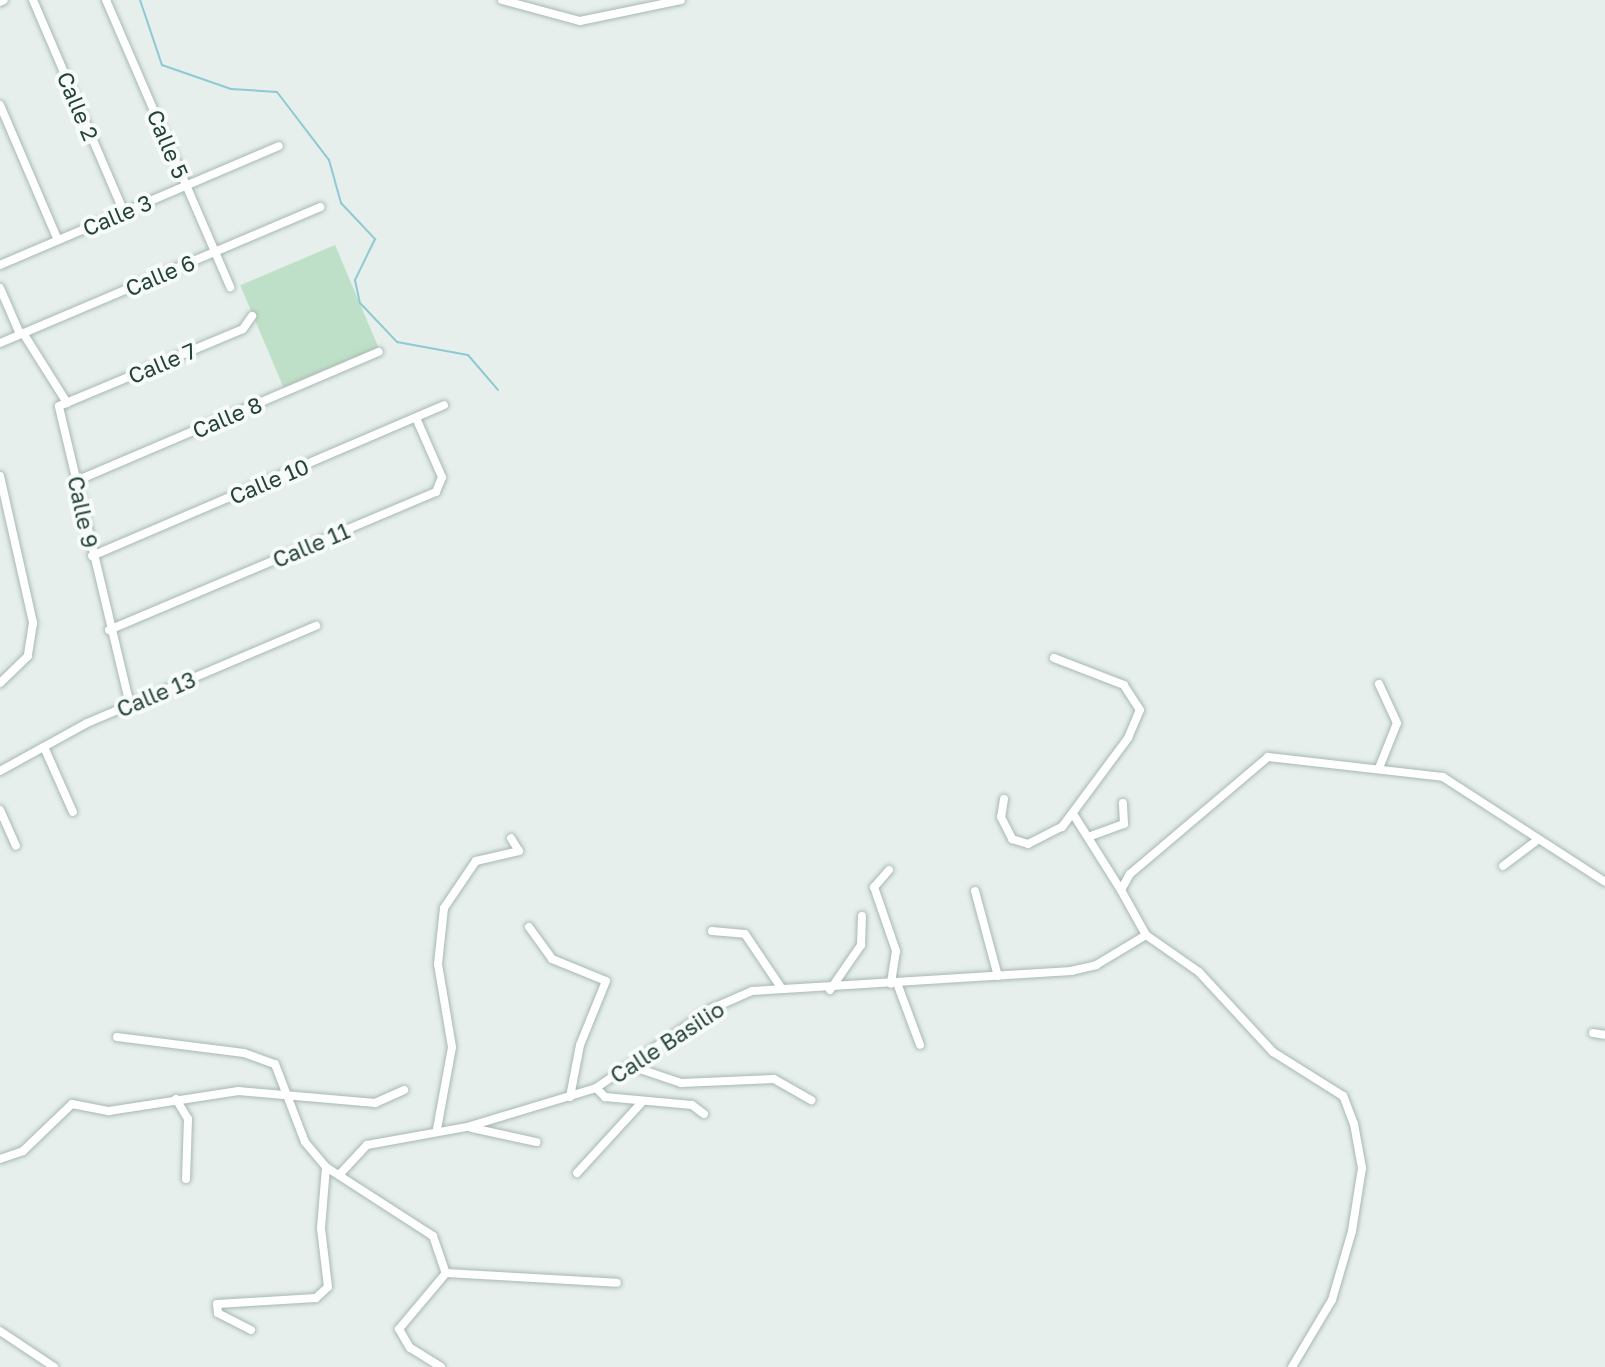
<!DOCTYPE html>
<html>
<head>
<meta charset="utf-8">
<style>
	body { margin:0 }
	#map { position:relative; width:1605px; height:1367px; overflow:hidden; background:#e6efeb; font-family:"Golos Text",sans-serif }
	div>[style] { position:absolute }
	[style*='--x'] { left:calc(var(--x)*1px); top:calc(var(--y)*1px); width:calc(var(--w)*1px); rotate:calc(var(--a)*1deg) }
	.green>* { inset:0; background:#bfe0c8; transform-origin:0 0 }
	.stream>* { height:2px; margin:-1px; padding:0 1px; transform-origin:1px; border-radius:1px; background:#8ec9d4 }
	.roads { filter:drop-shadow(0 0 2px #a8b8b2) drop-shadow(0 0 2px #a8b8b2) }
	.minor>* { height:8px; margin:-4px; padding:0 4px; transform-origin:4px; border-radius:4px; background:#fff }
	span { translate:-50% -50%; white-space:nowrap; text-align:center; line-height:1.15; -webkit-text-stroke:8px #f7fbf9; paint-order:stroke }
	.street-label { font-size:22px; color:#24423a }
</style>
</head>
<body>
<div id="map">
	<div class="green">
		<div style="left:335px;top:245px;width:111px;height:103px;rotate:67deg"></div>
	</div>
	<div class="stream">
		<div style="--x:140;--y:0;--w:69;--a:71.3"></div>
		<div style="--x:162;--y:65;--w:73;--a:19.2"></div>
		<div style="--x:231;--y:89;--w:46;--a:3.7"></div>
		<div style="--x:277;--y:92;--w:86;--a:52.6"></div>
		<div style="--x:329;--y:160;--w:45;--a:74.4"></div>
		<div style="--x:341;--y:203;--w:50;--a:46.6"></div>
		<div style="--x:375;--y:239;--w:46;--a:116"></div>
		<div style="--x:355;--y:280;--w:24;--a:78"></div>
		<div style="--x:360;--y:303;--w:54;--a:46.5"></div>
		<div style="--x:397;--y:342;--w:72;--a:10.4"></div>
		<div style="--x:468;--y:355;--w:46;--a:49.4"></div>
	</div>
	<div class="roads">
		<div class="minor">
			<div style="--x:33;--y:0;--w:231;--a:66.8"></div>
			<div style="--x:106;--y:0;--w:313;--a:66.6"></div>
			<div style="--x:502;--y:0;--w:81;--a:15.1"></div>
			<div style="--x:580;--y:21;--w:103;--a:-11.7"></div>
			<div style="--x:0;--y:2;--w:4;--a:-27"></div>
			<div style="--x:0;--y:105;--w:147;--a:66.8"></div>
			<div style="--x:0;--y:265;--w:303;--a:-23.1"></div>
			<div style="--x:0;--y:288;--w:50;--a:66.5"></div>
			<div style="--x:23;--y:333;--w:83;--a:57.8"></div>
			<div style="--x:0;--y:343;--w:348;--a:-23"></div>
			<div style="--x:0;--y:476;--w:151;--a:77.3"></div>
			<div style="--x:33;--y:623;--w:33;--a:99"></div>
			<div style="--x:28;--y:656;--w:39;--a:136"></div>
			<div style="--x:76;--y:481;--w:329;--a:-23.1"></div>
			<div style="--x:92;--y:556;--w:383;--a:-23.2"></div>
			<div style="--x:109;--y:630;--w:355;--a:-22.9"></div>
			<div style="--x:436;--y:492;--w:16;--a:-68"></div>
			<div style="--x:442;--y:477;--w:64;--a:-113.8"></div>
			<div style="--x:130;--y:705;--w:307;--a:-103.4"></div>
			<div style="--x:59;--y:406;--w:199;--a:-22.7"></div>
			<div style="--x:243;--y:329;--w:16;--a:-55"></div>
			<div style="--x:44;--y:747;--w:71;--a:66"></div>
			<div style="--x:1379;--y:768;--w:48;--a:-68.2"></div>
			<div style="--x:1397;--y:723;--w:43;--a:-114.8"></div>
			<div style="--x:0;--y:771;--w:99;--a:-28.9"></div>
			<div style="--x:87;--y:723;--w:249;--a:-23"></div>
			<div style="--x:1004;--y:799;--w:18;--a:99"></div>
			<div style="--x:1001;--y:817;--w:25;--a:63"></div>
			<div style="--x:1012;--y:839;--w:17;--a:17"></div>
			<div style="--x:1028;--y:844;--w:38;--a:-27"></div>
			<div style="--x:1062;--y:827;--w:111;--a:-53.4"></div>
			<div style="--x:1128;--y:738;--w:30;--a:-67"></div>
			<div style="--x:1140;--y:710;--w:30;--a:-123"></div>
			<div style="--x:1124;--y:685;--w:75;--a:-158.9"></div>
			<div style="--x:0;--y:810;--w:39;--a:66"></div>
			<div style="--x:1075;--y:817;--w:86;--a:57.8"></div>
			<div style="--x:1088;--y:837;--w:38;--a:-20"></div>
			<div style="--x:1124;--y:824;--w:21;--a:-93"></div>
			<div style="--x:1503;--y:866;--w:40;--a:-37"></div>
			<div style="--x:889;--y:870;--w:23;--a:131"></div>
			<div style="--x:874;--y:887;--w:68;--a:71"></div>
			<div style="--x:896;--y:951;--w:33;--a:99"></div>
			<div style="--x:975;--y:891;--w:88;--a:74.9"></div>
			<div style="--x:529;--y:927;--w:39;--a:54"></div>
			<div style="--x:552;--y:959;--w:58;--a:22.2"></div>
			<div style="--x:606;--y:981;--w:69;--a:112.1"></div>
			<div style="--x:580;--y:1045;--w:53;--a:100.9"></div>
			<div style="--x:712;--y:931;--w:33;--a:5"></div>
			<div style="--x:745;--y:934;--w:63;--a:56.1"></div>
			<div style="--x:897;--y:983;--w:66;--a:69.6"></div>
			<div style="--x:830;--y:990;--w:55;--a:-55.4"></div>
			<div style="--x:861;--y:945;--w:29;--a:-88"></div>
			<div style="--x:1593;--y:1033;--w:12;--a:9"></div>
			<div style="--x:117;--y:1037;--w:128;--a:7.2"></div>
			<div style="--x:244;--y:1053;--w:33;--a:20"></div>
			<div style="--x:275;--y:1064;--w:84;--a:69"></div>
			<div style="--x:305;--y:1142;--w:33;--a:50"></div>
			<div style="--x:326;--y:1167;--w:127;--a:32.8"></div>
			<div style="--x:433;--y:1236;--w:39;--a:71"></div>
			<div style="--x:631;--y:1066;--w:53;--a:18.8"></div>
			<div style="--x:681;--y:1083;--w:93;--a:-2.5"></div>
			<div style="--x:774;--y:1079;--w:43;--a:29.6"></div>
			<div style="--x:596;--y:1088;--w:13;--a:45"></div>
			<div style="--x:605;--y:1097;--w:87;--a:5.3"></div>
			<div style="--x:692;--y:1105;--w:15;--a:37"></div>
			<div style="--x:176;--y:1099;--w:23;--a:59"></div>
			<div style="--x:188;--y:1119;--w:60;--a:91.9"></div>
			<div style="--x:472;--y:1128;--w:66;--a:12.3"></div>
			<div style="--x:437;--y:1129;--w:83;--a:-79.6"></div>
			<div style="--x:452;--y:1047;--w:84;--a:-99.6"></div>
			<div style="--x:438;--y:964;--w:56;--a:-83.9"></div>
			<div style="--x:444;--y:908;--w:57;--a:-55.8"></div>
			<div style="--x:476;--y:861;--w:44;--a:-13.1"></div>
			<div style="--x:519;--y:851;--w:15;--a:-122"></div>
			<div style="--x:0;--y:1159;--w:24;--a:-19"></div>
			<div style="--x:23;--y:1151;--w:68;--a:-43.8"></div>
			<div style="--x:72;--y:1104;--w:38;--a:11"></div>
			<div style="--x:109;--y:1111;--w:131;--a:-8.8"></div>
			<div style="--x:238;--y:1091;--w:138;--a:5"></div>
			<div style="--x:375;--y:1103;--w:32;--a:-24"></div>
			<div style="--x:577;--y:1173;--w:96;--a:-47.5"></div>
			<div style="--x:339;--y:1175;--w:41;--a:-47"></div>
			<div style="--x:367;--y:1145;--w:102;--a:-10.2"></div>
			<div style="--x:467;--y:1127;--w:135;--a:-16.8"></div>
			<div style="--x:596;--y:1088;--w:140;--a:-34.5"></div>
			<div style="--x:711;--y:1009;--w:45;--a:-23.7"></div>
			<div style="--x:752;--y:991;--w:320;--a:-3.6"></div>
			<div style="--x:1071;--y:971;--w:26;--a:-13"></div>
			<div style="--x:1096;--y:965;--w:58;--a:-31"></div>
			<div style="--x:446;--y:1273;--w:171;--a:3.3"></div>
			<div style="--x:251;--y:1330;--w:37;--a:-153"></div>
			<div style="--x:218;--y:1313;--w:9;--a:-96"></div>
			<div style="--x:217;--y:1304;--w:99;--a:-3.5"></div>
			<div style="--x:316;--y:1298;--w:16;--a:-43"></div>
			<div style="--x:328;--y:1287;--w:59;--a:-96.8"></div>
			<div style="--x:321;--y:1228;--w:61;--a:-85.3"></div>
			<div style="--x:0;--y:1331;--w:65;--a:33.7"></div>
			<div style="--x:441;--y:1367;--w:36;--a:-148"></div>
			<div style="--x:410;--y:1348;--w:22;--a:-120"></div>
			<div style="--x:399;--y:1329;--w:73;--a:-50"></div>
			<div style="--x:1292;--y:1367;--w:78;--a:-59.2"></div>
			<div style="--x:1332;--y:1300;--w:72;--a:-73.8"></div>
			<div style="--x:1352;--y:1231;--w:64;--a:-81"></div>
			<div style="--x:1362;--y:1168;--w:45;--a:-100.3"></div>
			<div style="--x:1354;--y:1124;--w:30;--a:-111"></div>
			<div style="--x:1343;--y:1096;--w:83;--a:-147.8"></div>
			<div style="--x:1273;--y:1052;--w:109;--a:-132.8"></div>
			<div style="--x:1199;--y:972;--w:65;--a:-145.1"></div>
			<div style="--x:1146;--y:935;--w:51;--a:-119.1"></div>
			<div style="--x:1121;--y:890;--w:18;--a:-61"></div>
			<div style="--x:1130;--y:874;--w:181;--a:-40.3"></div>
			<div style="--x:1268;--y:757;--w:176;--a:6.5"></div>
			<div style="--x:1443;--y:777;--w:193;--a:32.9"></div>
		</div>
	</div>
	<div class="street-label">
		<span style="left:78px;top:106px;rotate:67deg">Calle 2</span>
		<span style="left:168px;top:144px;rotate:67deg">Calle 5</span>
		<span style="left:117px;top:215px;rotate:-23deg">Calle 3</span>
		<span style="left:160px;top:275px;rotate:-23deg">Calle 6</span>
		<span style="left:162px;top:363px;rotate:-23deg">Calle 7</span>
		<span style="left:227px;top:417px;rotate:-23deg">Calle 8</span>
		<span style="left:269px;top:481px;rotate:-23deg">Calle 10</span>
		<span style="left:83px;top:512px;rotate:78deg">Calle 9</span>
		<span style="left:311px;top:545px;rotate:-23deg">Calle 11</span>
		<span style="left:156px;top:694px;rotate:-23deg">Calle 13</span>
		<span style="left:667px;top:1042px;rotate:-33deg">Calle Basilio</span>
	</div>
</div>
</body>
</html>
